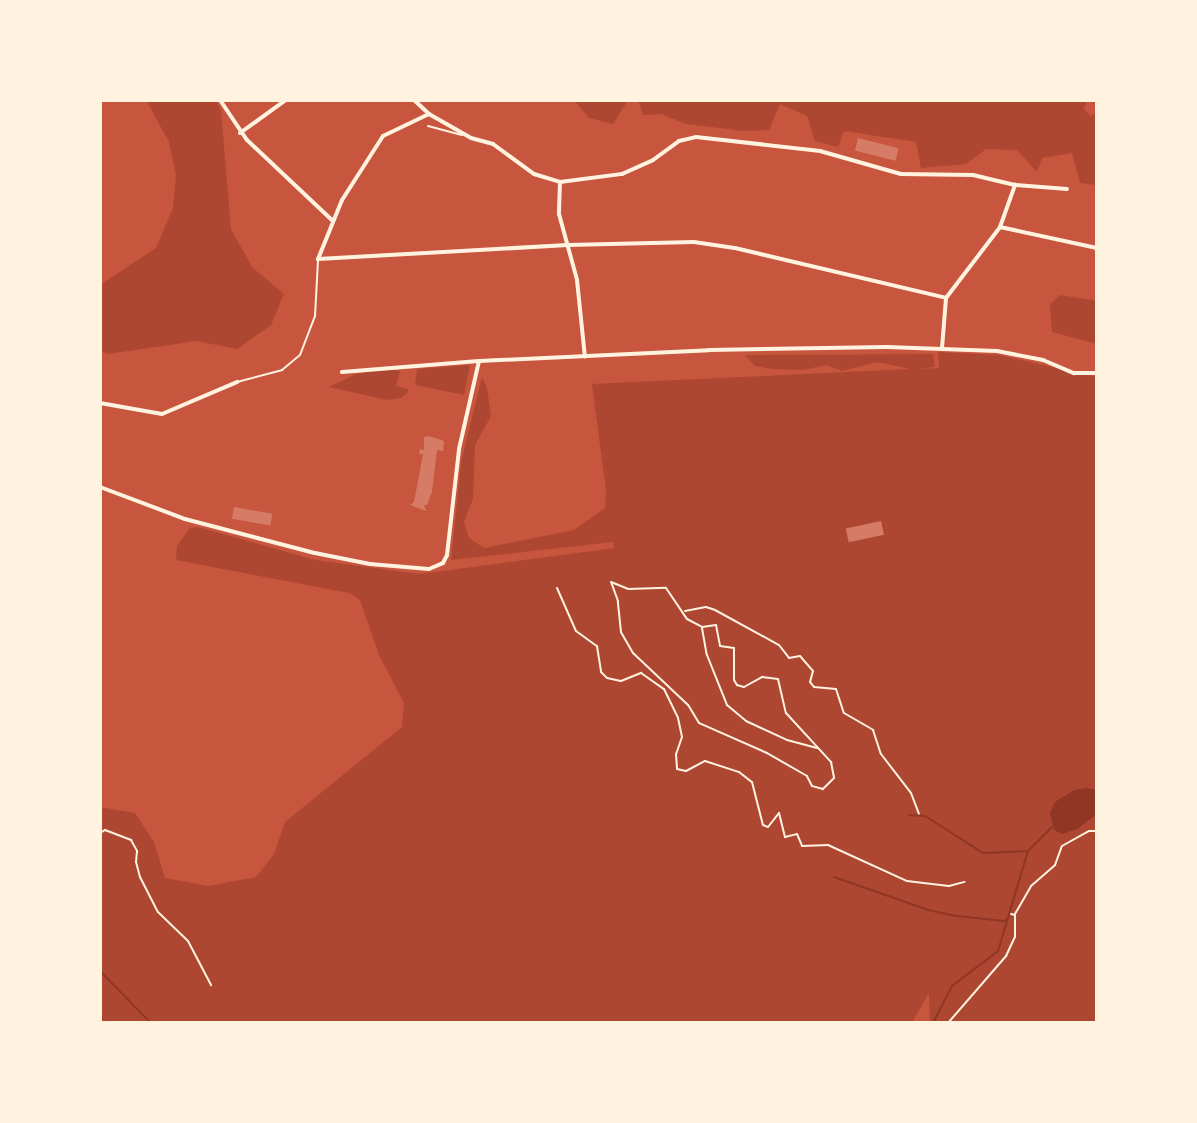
<!DOCTYPE html>
<html>
<head>
<meta charset="utf-8">
<style>
	body { margin:0 }
	#map { position:relative; width:1197px; height:1123px; overflow:hidden; background:#c8553d; font-family:"Alegreya Sans",sans-serif }
	div>[style] { position:absolute }
	[style*='--x'] { left:calc(var(--x)*1px); top:calc(var(--y)*1px); width:calc(var(--w)*1px); rotate:calc(var(--a)*1deg) }
	.green>* { inset:0; background:#ae4732 }
	.water>* { inset:0; background:#8f3625 }
	.stream>* { height:2px; margin:-1px; padding:0 1px; transform-origin:1px; border-radius:1px; background:#8f3625 }
	.building>* { inset:0; background:#d67c66; transform-origin:0 0 }
	.path>* { height:2px; margin:-1px; padding:0 1px; transform-origin:1px; border-radius:1px; background:#fff3e0 }
	.service>* { height:2px; margin:-1px; padding:0 1px; transform-origin:1px; border-radius:1px; background:#fff3e0 }
	.minor>* { height:4px; margin:-2px; padding:0 2px; transform-origin:2px; border-radius:2px; background:#fff3e0 }
	span { translate:-50% -50%; white-space:nowrap; text-align:center; line-height:1.15; -webkit-text-stroke:8px #fff3e0; paint-order:stroke }
	.frame { position:absolute; inset:0; border:102px solid #fff3e0; pointer-events:none }
</style>
</head>
<body>
<div id="map">
	<div class="green">
		<div style="clip-path:polygon(146px 100px,216px 100px,221px 111px,231px 229px,252px 267px,284px 294px,271px 325px,237px 349px,197px 341px,108px 354px,100px 351px,100px 285px,156px 248px,173px 208px,176px 175px,169px 142px)"></div>
		<div style="clip-path:polygon(574px 100px,628px 100px,613px 124px,589px 118px)"></div>
		<div style="clip-path:polygon(638px 100px,1087px 100px,1084px 109px,1091px 117px,1097px 111px,1097px 185px,1080px 183px,1072px 153px,1042px 158px,1037px 172px,1017px 150px,986px 149px,966px 164px,921px 168px,916px 142px,844px 131px,838px 147px,815px 141px,807px 116px,780px 104px,769px 130px,744px 131px,686px 124px,661px 114px,643px 115px)"></div>
		<div style="clip-path:polygon(1060px 295px,1097px 301px,1097px 344px,1052px 332px,1050px 304px)"></div>
		<div style="clip-path:polygon(938px 352px,999px 355px,1097px 377px,1097px 1023px,930px 1023px,929px 993px,912px 1023px,100px 1023px,100px 807px,135px 813px,154px 842px,165px 878px,208px 886px,256px 877px,274px 854px,285px 822px,402px 727px,404px 703px,379px 655px,360px 600px,349px 593px,176px 560px,177px 546px,190px 528px,198px 527px,315px 560px,420px 574px,614px 548px,613px 542px,451px 560px,461px 462px,482px 377px,487px 388px,491px 416px,475px 445px,473px 499px,464px 522px,469px 538px,484px 548px,574px 530px,605px 508px,606px 491px,592px 384px,911px 369px,877px 362px,842px 371px,827px 365px,802px 370px,772px 369px,755px 366px,745px 355px,933px 354px,935px 367px,918px 369px,939px 368px)"></div>
		<div style="clip-path:polygon(470px 365px,464px 395px,415px 385px,417px 369px)"></div>
		<div style="clip-path:polygon(389px 369px,400px 371px,396px 386px,408px 389px,408px 392px,401px 398px,387px 400px,329px 387px,356px 374px)"></div>
	</div>
	<div class="water">
		<div style="clip-path:polygon(1086px 788px,1097px 790px,1097px 814px,1077px 829px,1062px 834px,1054px 830px,1050px 813px,1055px 802px,1074px 790px)"></div>
	</div>
	<div class="stream">
		<div style="--x:909;--y:815;--w:16;--a:4"></div>
		<div style="--x:925;--y:816;--w:69;--a:32.5"></div>
		<div style="--x:983;--y:853;--w:45;--a:-2.5"></div>
		<div style="--x:834;--y:877;--w:100;--a:19.3"></div>
		<div style="--x:928;--y:910;--w:30;--a:12"></div>
		<div style="--x:957;--y:916;--w:47;--a:6.1"></div>
		<div style="--x:1004;--y:921;--w:5;--a:-37"></div>
		<div style="--x:100;--y:971;--w:73;--a:45.6"></div>
		<div style="--x:933;--y:1023;--w:42;--a:-62.8"></div>
		<div style="--x:952;--y:986;--w:58;--a:-37.3"></div>
		<div style="--x:998;--y:951;--w:104;--a:-73.3"></div>
		<div style="--x:1028;--y:851;--w:34;--a:-45"></div>
	</div>
	<div class="building">
		<div style="left:858px;top:138px;width:42px;height:13px;rotate:14deg"></div>
		<div style="clip-path:polygon(429px 436px,444px 441px,443px 451px,437px 450px,432px 492px,427px 505px,424px 505px,426px 511px,410px 505px,414px 502px,423px 454px,419px 454px,420px 449px,424px 450px,424px 437px)"></div>
		<div style="left:234px;top:507px;width:39px;height:12px;rotate:10deg"></div>
		<div style="left:881px;top:521px;width:14px;height:36px;rotate:78deg"></div>
	</div>
	<div class="path">
		<div style="--x:611;--y:582;--w:18;--a:22"></div>
		<div style="--x:628;--y:589;--w:38;--a:-2"></div>
		<div style="--x:666;--y:588;--w:37;--a:56"></div>
		<div style="--x:687;--y:619;--w:17;--a:28"></div>
		<div style="--x:702;--y:627;--w:14;--a:-8"></div>
		<div style="--x:716;--y:625;--w:21;--a:79"></div>
		<div style="--x:720;--y:646;--w:14;--a:8"></div>
		<div style="--x:734;--y:648;--w:32;--a:90"></div>
		<div style="--x:734;--y:680;--w:6;--a:59"></div>
		<div style="--x:737;--y:685;--w:7;--a:16"></div>
		<div style="--x:744;--y:687;--w:21;--a:-29"></div>
		<div style="--x:762;--y:677;--w:16;--a:7"></div>
		<div style="--x:778;--y:679;--w:35;--a:77"></div>
		<div style="--x:786;--y:713;--w:67;--a:47.4"></div>
		<div style="--x:831;--y:762;--w:16;--a:79"></div>
		<div style="--x:834;--y:778;--w:16;--a:135"></div>
		<div style="--x:823;--y:789;--w:11;--a:-165"></div>
		<div style="--x:812;--y:786;--w:11;--a:-117"></div>
		<div style="--x:807;--y:776;--w:46;--a:-150.1"></div>
		<div style="--x:767;--y:753;--w:74;--a:-156.2"></div>
		<div style="--x:699;--y:723;--w:21;--a:-121"></div>
		<div style="--x:688;--y:705;--w:76;--a:-136.6"></div>
		<div style="--x:633;--y:653;--w:24;--a:-120"></div>
		<div style="--x:621;--y:632;--w:31;--a:-96"></div>
		<div style="--x:618;--y:601;--w:20;--a:-110"></div>
		<div style="--x:557;--y:588;--w:47;--a:66.2"></div>
		<div style="--x:576;--y:631;--w:26;--a:36"></div>
		<div style="--x:597;--y:646;--w:26;--a:81"></div>
		<div style="--x:601;--y:672;--w:8;--a:45"></div>
		<div style="--x:607;--y:678;--w:14;--a:12"></div>
		<div style="--x:621;--y:681;--w:22;--a:-22"></div>
		<div style="--x:641;--y:673;--w:28;--a:35"></div>
		<div style="--x:664;--y:689;--w:32;--a:64"></div>
		<div style="--x:678;--y:718;--w:19;--a:78"></div>
		<div style="--x:682;--y:737;--w:18;--a:109"></div>
		<div style="--x:676;--y:754;--w:15;--a:86"></div>
		<div style="--x:677;--y:769;--w:9;--a:13"></div>
		<div style="--x:686;--y:771;--w:21;--a:-28"></div>
		<div style="--x:705;--y:761;--w:36;--a:18"></div>
		<div style="--x:739;--y:772;--w:16;--a:38"></div>
		<div style="--x:752;--y:782;--w:44;--a:75.7"></div>
		<div style="--x:763;--y:825;--w:5;--a:22"></div>
		<div style="--x:768;--y:827;--w:18;--a:-52"></div>
		<div style="--x:779;--y:813;--w:25;--a:76"></div>
		<div style="--x:785;--y:837;--w:12;--a:-14"></div>
		<div style="--x:797;--y:834;--w:13;--a:67"></div>
		<div style="--x:802;--y:846;--w:26;--a:-2"></div>
		<div style="--x:828;--y:845;--w:87;--a:24.5"></div>
		<div style="--x:907;--y:881;--w:42;--a:6.8"></div>
		<div style="--x:949;--y:886;--w:16;--a:-15"></div>
		<div style="--x:685;--y:611;--w:21;--a:-11"></div>
		<div style="--x:706;--y:607;--w:9;--a:18"></div>
		<div style="--x:715;--y:610;--w:73;--a:28.7"></div>
		<div style="--x:779;--y:645;--w:16;--a:52"></div>
		<div style="--x:789;--y:658;--w:11;--a:-10"></div>
		<div style="--x:800;--y:656;--w:20;--a:49"></div>
		<div style="--x:813;--y:671;--w:11;--a:105"></div>
		<div style="--x:810;--y:682;--w:6;--a:51"></div>
		<div style="--x:814;--y:687;--w:22;--a:5"></div>
		<div style="--x:836;--y:689;--w:25;--a:72"></div>
		<div style="--x:844;--y:713;--w:34;--a:30"></div>
		<div style="--x:873;--y:730;--w:25;--a:72"></div>
		<div style="--x:881;--y:754;--w:49;--a:52.4"></div>
		<div style="--x:911;--y:793;--w:22;--a:69"></div>
		<div style="--x:702;--y:628;--w:27;--a:80"></div>
		<div style="--x:707;--y:655;--w:54;--a:68.2"></div>
		<div style="--x:727;--y:705;--w:25;--a:40"></div>
		<div style="--x:746;--y:721;--w:45;--a:24.9"></div>
		<div style="--x:787;--y:740;--w:31;--a:15"></div>
		<div style="--x:100;--y:833;--w:6;--a:-31"></div>
		<div style="--x:105;--y:830;--w:28;--a:21"></div>
		<div style="--x:131;--y:840;--w:13;--a:61"></div>
		<div style="--x:137;--y:851;--w:11;--a:95"></div>
		<div style="--x:136;--y:862;--w:16;--a:75"></div>
		<div style="--x:140;--y:877;--w:39;--a:63"></div>
		<div style="--x:158;--y:912;--w:42;--a:44"></div>
		<div style="--x:188;--y:941;--w:50;--a:62.4"></div>
		<div style="--x:1015;--y:914;--w:32;--a:-60"></div>
		<div style="--x:1031;--y:886;--w:32;--a:-41"></div>
		<div style="--x:1055;--y:865;--w:20;--a:-70"></div>
		<div style="--x:1062;--y:846;--w:31;--a:-29"></div>
		<div style="--x:1089;--y:831;--w:8;--a:0"></div>
		<div style="--x:948;--y:1023;--w:89;--a:-49.1"></div>
		<div style="--x:1006;--y:956;--w:21;--a:-65"></div>
		<div style="--x:1015;--y:937;--w:22;--a:-90"></div>
		<div style="--x:1015;--y:915;--w:4;--a:-166"></div>
	</div>
	<div class="service">
		<div style="--x:428;--y:126;--w:35;--a:15"></div>
		<div style="--x:237;--y:382;--w:47;--a:-14.9"></div>
		<div style="--x:282;--y:370;--w:23;--a:-40"></div>
		<div style="--x:300;--y:355;--w:42;--a:-69"></div>
		<div style="--x:315;--y:316;--w:56;--a:-86.9"></div>
	</div>
	<div class="minor">
		<div style="--x:220;--y:100;--w:48;--a:56"></div>
		<div style="--x:247;--y:140;--w:117;--a:43.3"></div>
		<div style="--x:414;--y:100;--w:21;--a:43"></div>
		<div style="--x:429;--y:114;--w:48;--a:29.7"></div>
		<div style="--x:471;--y:138;--w:23;--a:15"></div>
		<div style="--x:493;--y:144;--w:51;--a:36.2"></div>
		<div style="--x:534;--y:174;--w:27;--a:17"></div>
		<div style="--x:560;--y:182;--w:63;--a:-7.4"></div>
		<div style="--x:622;--y:174;--w:34;--a:-24"></div>
		<div style="--x:653;--y:160;--w:32;--a:-36"></div>
		<div style="--x:679;--y:141;--w:17;--a:-13"></div>
		<div style="--x:696;--y:137;--w:125;--a:6.4"></div>
		<div style="--x:820;--y:151;--w:84;--a:15.9"></div>
		<div style="--x:901;--y:174;--w:72;--a:0.8"></div>
		<div style="--x:973;--y:175;--w:43;--a:13.4"></div>
		<div style="--x:1015;--y:185;--w:52;--a:4.4"></div>
		<div style="--x:429;--y:114;--w:51;--a:154.4"></div>
		<div style="--x:383;--y:136;--w:76;--a:122.6"></div>
		<div style="--x:342;--y:200;--w:64;--a:112.1"></div>
		<div style="--x:318;--y:259;--w:250;--a:-3.2"></div>
		<div style="--x:568;--y:245;--w:126;--a:-1.4"></div>
		<div style="--x:694;--y:242;--w:41;--a:8.3"></div>
		<div style="--x:735;--y:248;--w:217;--a:13.3"></div>
		<div style="--x:240;--y:133;--w:57;--a:-35.7"></div>
		<div style="--x:560;--y:182;--w:32;--a:92"></div>
		<div style="--x:559;--y:214;--w:68;--a:74.7"></div>
		<div style="--x:577;--y:280;--w:77;--a:84.1"></div>
		<div style="--x:1000;--y:227;--w:99;--a:12.2"></div>
		<div style="--x:942;--y:348;--w:50;--a:-85.4"></div>
		<div style="--x:946;--y:298;--w:89;--a:-52.7"></div>
		<div style="--x:1000;--y:227;--w:45;--a:-70.3"></div>
		<div style="--x:342;--y:372;--w:137;--a:-4.6"></div>
		<div style="--x:100;--y:403;--w:63;--a:10.1"></div>
		<div style="--x:162;--y:414;--w:82;--a:-23.1"></div>
		<div style="--x:100;--y:487;--w:91;--a:20.6"></div>
		<div style="--x:185;--y:519;--w:134;--a:14.7"></div>
		<div style="--x:315;--y:553;--w:56;--a:11.3"></div>
		<div style="--x:370;--y:564;--w:59;--a:4.8"></div>
		<div style="--x:429;--y:569;--w:15;--a:-23"></div>
		<div style="--x:443;--y:563;--w:9;--a:-63"></div>
		<div style="--x:447;--y:555;--w:107;--a:-83.5"></div>
		<div style="--x:459;--y:449;--w:90;--a:-77.2"></div>
		<div style="--x:479;--y:361;--w:230;--a:-2.7"></div>
		<div style="--x:709;--y:350;--w:178;--a:-1"></div>
		<div style="--x:887;--y:347;--w:110;--a:2.1"></div>
		<div style="--x:997;--y:351;--w:47;--a:11.1"></div>
		<div style="--x:1043;--y:360;--w:34;--a:23"></div>
		<div style="--x:1074;--y:373;--w:23;--a:0"></div>
	</div>
	<div class="frame"></div>
</div>
</body>
</html>
